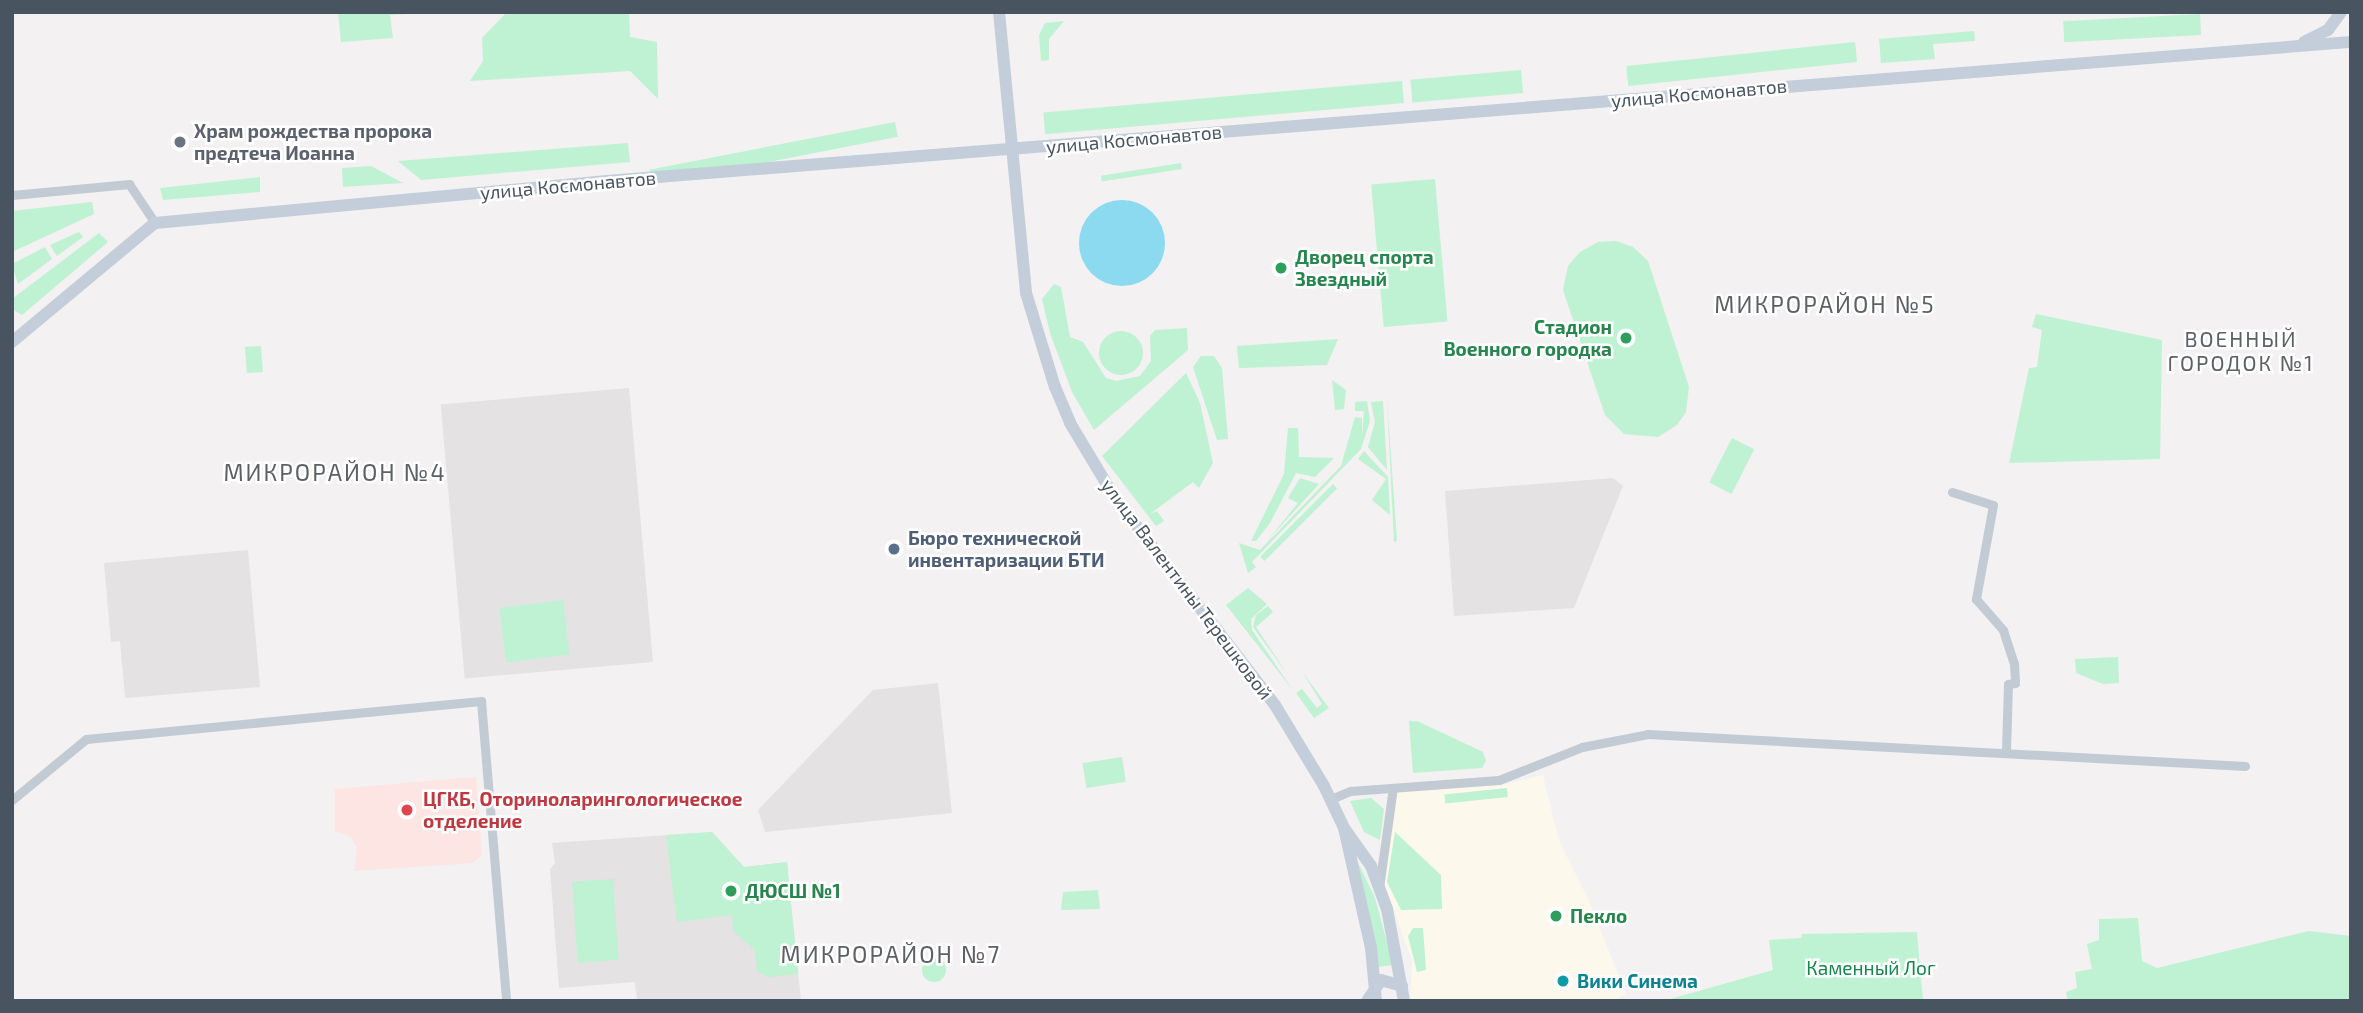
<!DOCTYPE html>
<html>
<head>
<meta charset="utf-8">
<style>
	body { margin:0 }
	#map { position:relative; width:2363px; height:1013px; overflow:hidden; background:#f3f1f1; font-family:"Exo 2",sans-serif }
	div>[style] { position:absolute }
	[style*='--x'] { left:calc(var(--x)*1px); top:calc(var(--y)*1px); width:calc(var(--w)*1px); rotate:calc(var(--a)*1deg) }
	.commercial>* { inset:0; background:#fdf8ec }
	.education>* { inset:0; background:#e4e2e3; transform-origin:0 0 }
	.medical>* { inset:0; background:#fce5e2 }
	.green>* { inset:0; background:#bff1d3; transform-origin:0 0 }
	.round { border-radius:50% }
	.water>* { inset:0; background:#8bdaef }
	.street>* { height:9px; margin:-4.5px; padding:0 4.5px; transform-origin:4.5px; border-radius:4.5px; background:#c2cbd3 }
	.secondary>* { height:12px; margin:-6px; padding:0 6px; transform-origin:6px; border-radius:6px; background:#c3ceda }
	.dots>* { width:19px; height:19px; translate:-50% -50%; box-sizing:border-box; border:4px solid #fff; border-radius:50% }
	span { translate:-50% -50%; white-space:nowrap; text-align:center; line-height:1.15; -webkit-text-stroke:5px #fff; paint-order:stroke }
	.street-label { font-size:19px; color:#48545f }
	.worship-label { font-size:19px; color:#5b616d; font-weight:700 }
	.left { translate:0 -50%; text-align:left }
	.leisure-label { font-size:19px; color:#27864d; font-weight:700 }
	.right { translate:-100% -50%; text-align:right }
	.service-label { font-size:19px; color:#4e5e75; font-weight:700 }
	.health-label { font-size:19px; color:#be3a42; font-weight:700 }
	.park-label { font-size:19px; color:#15854d }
	.culture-label { font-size:19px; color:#0d838f; font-weight:700 }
	.neighbourhood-label { font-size:21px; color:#5d6166; letter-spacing:2px }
	.quarter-label { font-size:23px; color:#5d6166; letter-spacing:2px }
	.frame { position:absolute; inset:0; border:14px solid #48545f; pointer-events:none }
</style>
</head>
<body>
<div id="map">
	<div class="commercial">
		<div style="clip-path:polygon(1543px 775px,1559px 841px,1589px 901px,1626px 994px,1612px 1001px,1410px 1001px,1412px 961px,1385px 885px,1396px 791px,1501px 785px)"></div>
	</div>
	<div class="education">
		<div style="left:629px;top:388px;width:275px;height:189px;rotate:85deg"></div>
		<div style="clip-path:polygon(1613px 478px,1623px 486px,1574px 608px,1454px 616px,1445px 491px)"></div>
		<div style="clip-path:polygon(248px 550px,260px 687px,125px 698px,120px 641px,111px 642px,104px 563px)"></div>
		<div style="clip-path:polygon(938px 683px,952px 813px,765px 832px,758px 810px,873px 690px)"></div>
		<div style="clip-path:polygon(712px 832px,744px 867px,787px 862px,801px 1001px,637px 1001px,635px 982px,559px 988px,550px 869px,555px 863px,552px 843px)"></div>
	</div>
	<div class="medical">
		<div style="clip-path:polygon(476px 777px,482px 856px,472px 863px,354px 871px,357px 848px,350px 836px,335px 831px,335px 789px)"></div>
	</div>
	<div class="green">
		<div style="clip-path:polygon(338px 12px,407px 12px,407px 14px,390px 15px,393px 38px,341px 42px)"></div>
		<div style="clip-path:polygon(507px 12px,629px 12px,630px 37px,657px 42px,658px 99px,630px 71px,470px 81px,483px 61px,482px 38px)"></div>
		<div style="left:2200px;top:14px;width:21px;height:137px;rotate:87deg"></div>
		<div style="clip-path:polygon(1064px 21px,1049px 39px,1049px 60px,1041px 61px,1039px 35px,1045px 23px)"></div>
		<div style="clip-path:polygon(1974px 31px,1975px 41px,1933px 44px,1935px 59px,1881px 63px,1879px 39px)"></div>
		<div style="left:1855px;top:42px;width:20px;height:230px;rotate:84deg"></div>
		<div style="left:1521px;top:70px;width:23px;height:111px;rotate:85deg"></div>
		<div style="left:1402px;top:81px;width:22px;height:360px;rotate:85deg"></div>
		<div style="left:895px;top:122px;width:15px;height:250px;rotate:79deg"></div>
		<div style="clip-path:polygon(628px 143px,630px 162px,421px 180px,398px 161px)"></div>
		<div style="left:1181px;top:163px;width:6px;height:81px;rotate:81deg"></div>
		<div style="clip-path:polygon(371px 166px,403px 183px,343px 187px,342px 168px)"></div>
		<div style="clip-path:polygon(260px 177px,260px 192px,163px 200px,160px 188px)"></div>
		<div style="left:1435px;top:179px;width:143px;height:64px;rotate:85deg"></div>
		<div style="clip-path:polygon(92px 202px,94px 214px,12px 252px,12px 211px)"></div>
		<div style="clip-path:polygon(79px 232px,83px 237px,57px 256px,50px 245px)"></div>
		<div style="clip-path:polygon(99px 233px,108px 242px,22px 315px,12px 309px,12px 299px)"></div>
		<div style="clip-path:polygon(1616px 241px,1633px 247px,1648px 261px,1689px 387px,1686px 412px,1677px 425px,1658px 437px,1624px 434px,1605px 415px,1563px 290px,1568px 266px,1580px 252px,1598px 242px)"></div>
		<div style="clip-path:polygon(45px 247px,52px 259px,18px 284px,12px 264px)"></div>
		<div style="clip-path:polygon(1054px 284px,1061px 287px,1070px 337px,1083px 342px,1106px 378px,1116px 381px,1140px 376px,1151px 361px,1150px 336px,1155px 330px,1187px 328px,1188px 350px,1094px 430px,1072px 392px,1050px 333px,1042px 299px)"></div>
		<div style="clip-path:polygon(2036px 314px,2162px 340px,2160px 459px,2009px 463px,2029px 368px,2037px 367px,2042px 330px,2032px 327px)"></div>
		<div class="round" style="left:1099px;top:331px;width:44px;height:44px"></div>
		<div style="clip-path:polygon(1338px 339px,1327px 365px,1239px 368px,1237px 346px)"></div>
		<div style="left:261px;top:346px;width:26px;height:16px;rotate:86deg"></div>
		<div style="clip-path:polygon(1201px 356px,1214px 356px,1222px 368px,1228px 439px,1217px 440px,1193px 367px)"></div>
		<div style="clip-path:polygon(1186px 373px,1200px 403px,1213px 463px,1199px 488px,1193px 482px,1150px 514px,1157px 511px,1164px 521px,1156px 526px,1102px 456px)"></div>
		<div style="clip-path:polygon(1332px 380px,1346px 390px,1344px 409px,1335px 410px)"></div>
		<div style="clip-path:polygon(1387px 400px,1397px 541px,1394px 542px)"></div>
		<div style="clip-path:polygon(1367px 401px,1370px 421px,1361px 449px,1252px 562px,1256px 567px,1248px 573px,1239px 543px,1260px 550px,1341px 466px,1355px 417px,1362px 418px,1362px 436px,1364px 411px,1355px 411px,1355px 402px)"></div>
		<div style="clip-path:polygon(1383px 401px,1387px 470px,1368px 447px,1375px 422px,1371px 402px)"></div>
		<div style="clip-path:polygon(1288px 428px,1298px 428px,1299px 457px,1334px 458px,1315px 477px,1296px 473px,1270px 523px,1256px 541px,1251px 541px,1284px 474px)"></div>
		<div style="left:1732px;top:438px;width:25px;height:50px;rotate:27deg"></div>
		<div style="clip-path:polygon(1364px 451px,1388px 477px,1390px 515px,1372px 500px,1386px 479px,1358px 459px)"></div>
		<div style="clip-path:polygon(1300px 478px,1319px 484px,1268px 540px,1298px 503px,1288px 498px)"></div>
		<div style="left:1333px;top:484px;width:6px;height:103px;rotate:45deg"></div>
		<div style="clip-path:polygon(1248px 588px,1267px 604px,1251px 619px,1252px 630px,1292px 689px,1226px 605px)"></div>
		<div style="left:563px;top:600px;width:55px;height:64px;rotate:83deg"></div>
		<div style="clip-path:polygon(1268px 606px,1273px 612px,1256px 627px,1288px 675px,1253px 627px,1256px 615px)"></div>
		<div style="clip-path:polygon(2118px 657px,2119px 683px,2103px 684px,2076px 673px,2075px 659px)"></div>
		<div style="clip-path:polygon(1303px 673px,1329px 708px,1314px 718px,1296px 693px,1302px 689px,1317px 708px,1322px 704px)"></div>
		<div style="clip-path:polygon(1409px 721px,1417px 721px,1483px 752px,1486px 761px,1482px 768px,1413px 773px)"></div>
		<div style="left:1122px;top:757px;width:25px;height:40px;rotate:81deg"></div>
		<div style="left:1507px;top:788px;width:9px;height:63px;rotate:84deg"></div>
		<div style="clip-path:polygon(1371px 798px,1384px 809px,1380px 840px,1364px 832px,1350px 801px)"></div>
		<div style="clip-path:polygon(712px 832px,744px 867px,787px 862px,798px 974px,768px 977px,757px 971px,755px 950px,733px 931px,732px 915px,677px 922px,666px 835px)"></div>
		<div style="clip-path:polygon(1395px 832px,1441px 875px,1442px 909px,1401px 910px,1387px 882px)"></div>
		<div style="clip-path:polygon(1351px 848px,1375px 898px,1393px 965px,1377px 967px)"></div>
		<div style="left:613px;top:879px;width:81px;height:41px;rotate:86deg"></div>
		<div style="clip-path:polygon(1098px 890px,1100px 909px,1061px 910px,1063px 892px)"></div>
		<div style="clip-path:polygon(2138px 918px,2142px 961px,2157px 968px,2309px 931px,2351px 936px,2351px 1001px,2068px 1001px,2066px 992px,2077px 988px,2075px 972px,2092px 969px,2087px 944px,2099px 940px,2099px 919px)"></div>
		<div style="clip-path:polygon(1413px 928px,1423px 928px,1426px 970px,1417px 972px,1408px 936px)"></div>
		<div style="clip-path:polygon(1917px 932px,1923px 1001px,1663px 1001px,1773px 970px,1769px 940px,1801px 938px,1802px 934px)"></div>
		<div class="round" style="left:922px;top:958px;width:24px;height:24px"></div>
	</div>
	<div class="water">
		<div class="round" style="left:1079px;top:200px;width:86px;height:86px"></div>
	</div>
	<div class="street">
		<div style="--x:12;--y:195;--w:118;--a:-5.4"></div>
		<div style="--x:129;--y:184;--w:47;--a:56.3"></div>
		<div style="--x:1952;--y:492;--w:43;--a:17.6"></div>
		<div style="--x:1993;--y:505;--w:96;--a:100.3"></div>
		<div style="--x:1976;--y:599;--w:41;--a:48.9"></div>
		<div style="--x:2003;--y:630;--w:35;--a:72"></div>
		<div style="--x:2014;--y:663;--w:20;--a:87"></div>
		<div style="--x:2015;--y:683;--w:7;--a:172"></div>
		<div style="--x:2008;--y:684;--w:69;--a:91.7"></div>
		<div style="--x:1331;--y:799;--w:21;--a:-23"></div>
		<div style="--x:1350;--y:791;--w:149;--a:-4.2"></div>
		<div style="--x:1499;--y:780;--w:89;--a:-21.7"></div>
		<div style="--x:1582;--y:747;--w:67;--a:-11.1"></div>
		<div style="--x:1648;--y:734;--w:598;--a:3.07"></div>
		<div style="--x:12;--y:800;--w:96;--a:-39.5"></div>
		<div style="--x:86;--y:739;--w:397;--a:-5.5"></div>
		<div style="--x:481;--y:701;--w:301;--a:85.2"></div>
		<div style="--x:1379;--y:887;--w:100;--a:-82"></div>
	</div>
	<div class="secondary">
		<div style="--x:999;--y:12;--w:282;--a:84.5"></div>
		<div style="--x:1026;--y:293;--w:98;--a:72.9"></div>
		<div style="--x:1055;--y:387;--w:39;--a:67"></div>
		<div style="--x:1070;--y:423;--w:87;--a:59"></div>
		<div style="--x:1115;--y:498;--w:262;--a:52.3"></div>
		<div style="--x:1275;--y:705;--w:95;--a:58.8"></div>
		<div style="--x:1324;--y:786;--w:47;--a:64.5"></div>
		<div style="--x:1344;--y:828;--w:123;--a:77.3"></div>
		<div style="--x:1371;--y:948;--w:53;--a:84.6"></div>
		<div style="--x:2304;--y:42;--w:27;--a:-27"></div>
		<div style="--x:2328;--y:30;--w:22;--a:-54"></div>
		<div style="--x:12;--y:342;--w:186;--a:-39.8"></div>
		<div style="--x:155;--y:223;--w:454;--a:-5.3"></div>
		<div style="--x:607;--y:181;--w:1750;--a:-4.56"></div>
		<div style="--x:1344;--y:828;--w:47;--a:54.6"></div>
		<div style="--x:1371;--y:866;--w:46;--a:69.6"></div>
		<div style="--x:1387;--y:909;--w:94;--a:79.5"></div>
		<div style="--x:1367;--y:1001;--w:25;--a:-56"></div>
		<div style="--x:1381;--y:980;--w:22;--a:16"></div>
	</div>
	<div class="dots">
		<div style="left:180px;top:142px;background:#6b7280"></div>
		<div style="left:1281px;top:268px;background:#2e9e5b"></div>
		<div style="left:1626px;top:338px;background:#2e9e5b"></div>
		<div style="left:894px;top:549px;background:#5c6f8a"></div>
		<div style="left:407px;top:810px;background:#e0444e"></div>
		<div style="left:731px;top:891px;background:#2e9e5b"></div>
		<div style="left:1556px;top:916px;background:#2e9e5b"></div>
		<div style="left:1563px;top:981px;background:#0f9aa8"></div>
	</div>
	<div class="street-label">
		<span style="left:1699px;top:93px;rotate:-5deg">улица Космонавтов</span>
		<span style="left:1134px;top:139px;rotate:-5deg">улица Космонавтов</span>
		<span style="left:568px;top:185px;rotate:-5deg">улица Космонавтов</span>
		<span style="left:1187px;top:589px;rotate:53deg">улица Валентины Терешковой</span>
	</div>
	<div class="worship-label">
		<span class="left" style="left:194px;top:142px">Храм рождества пророка<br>предтеча Иоанна</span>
	</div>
	<div class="leisure-label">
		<span class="left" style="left:1295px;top:268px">Дворец спорта<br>Звездный</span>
		<span class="right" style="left:1612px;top:338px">Стадион<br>Военного городка</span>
		<span class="left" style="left:745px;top:891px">ДЮСШ №1</span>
		<span class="left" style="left:1570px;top:916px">Пекло</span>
	</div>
	<div class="service-label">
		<span class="left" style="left:908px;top:549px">Бюро технической<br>инвентаризации БТИ</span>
	</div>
	<div class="health-label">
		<span class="left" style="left:423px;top:810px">ЦГКБ, Оториноларингологическое<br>отделение</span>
	</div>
	<div class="park-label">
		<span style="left:1871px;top:968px">Каменный Лог</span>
	</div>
	<div class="culture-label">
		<span class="left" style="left:1577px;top:981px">Вики Синема</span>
	</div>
	<div class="neighbourhood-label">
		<span style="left:2241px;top:351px">ВОЕННЫЙ<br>ГОРОДОК №1</span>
	</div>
	<div class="quarter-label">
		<span style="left:1825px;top:304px">МИКРОРАЙОН №5</span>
		<span style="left:335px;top:472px">МИКРОРАЙОН №4</span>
		<span style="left:891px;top:954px">МИКРОРАЙОН №7</span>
	</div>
	<div class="frame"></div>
</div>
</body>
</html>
